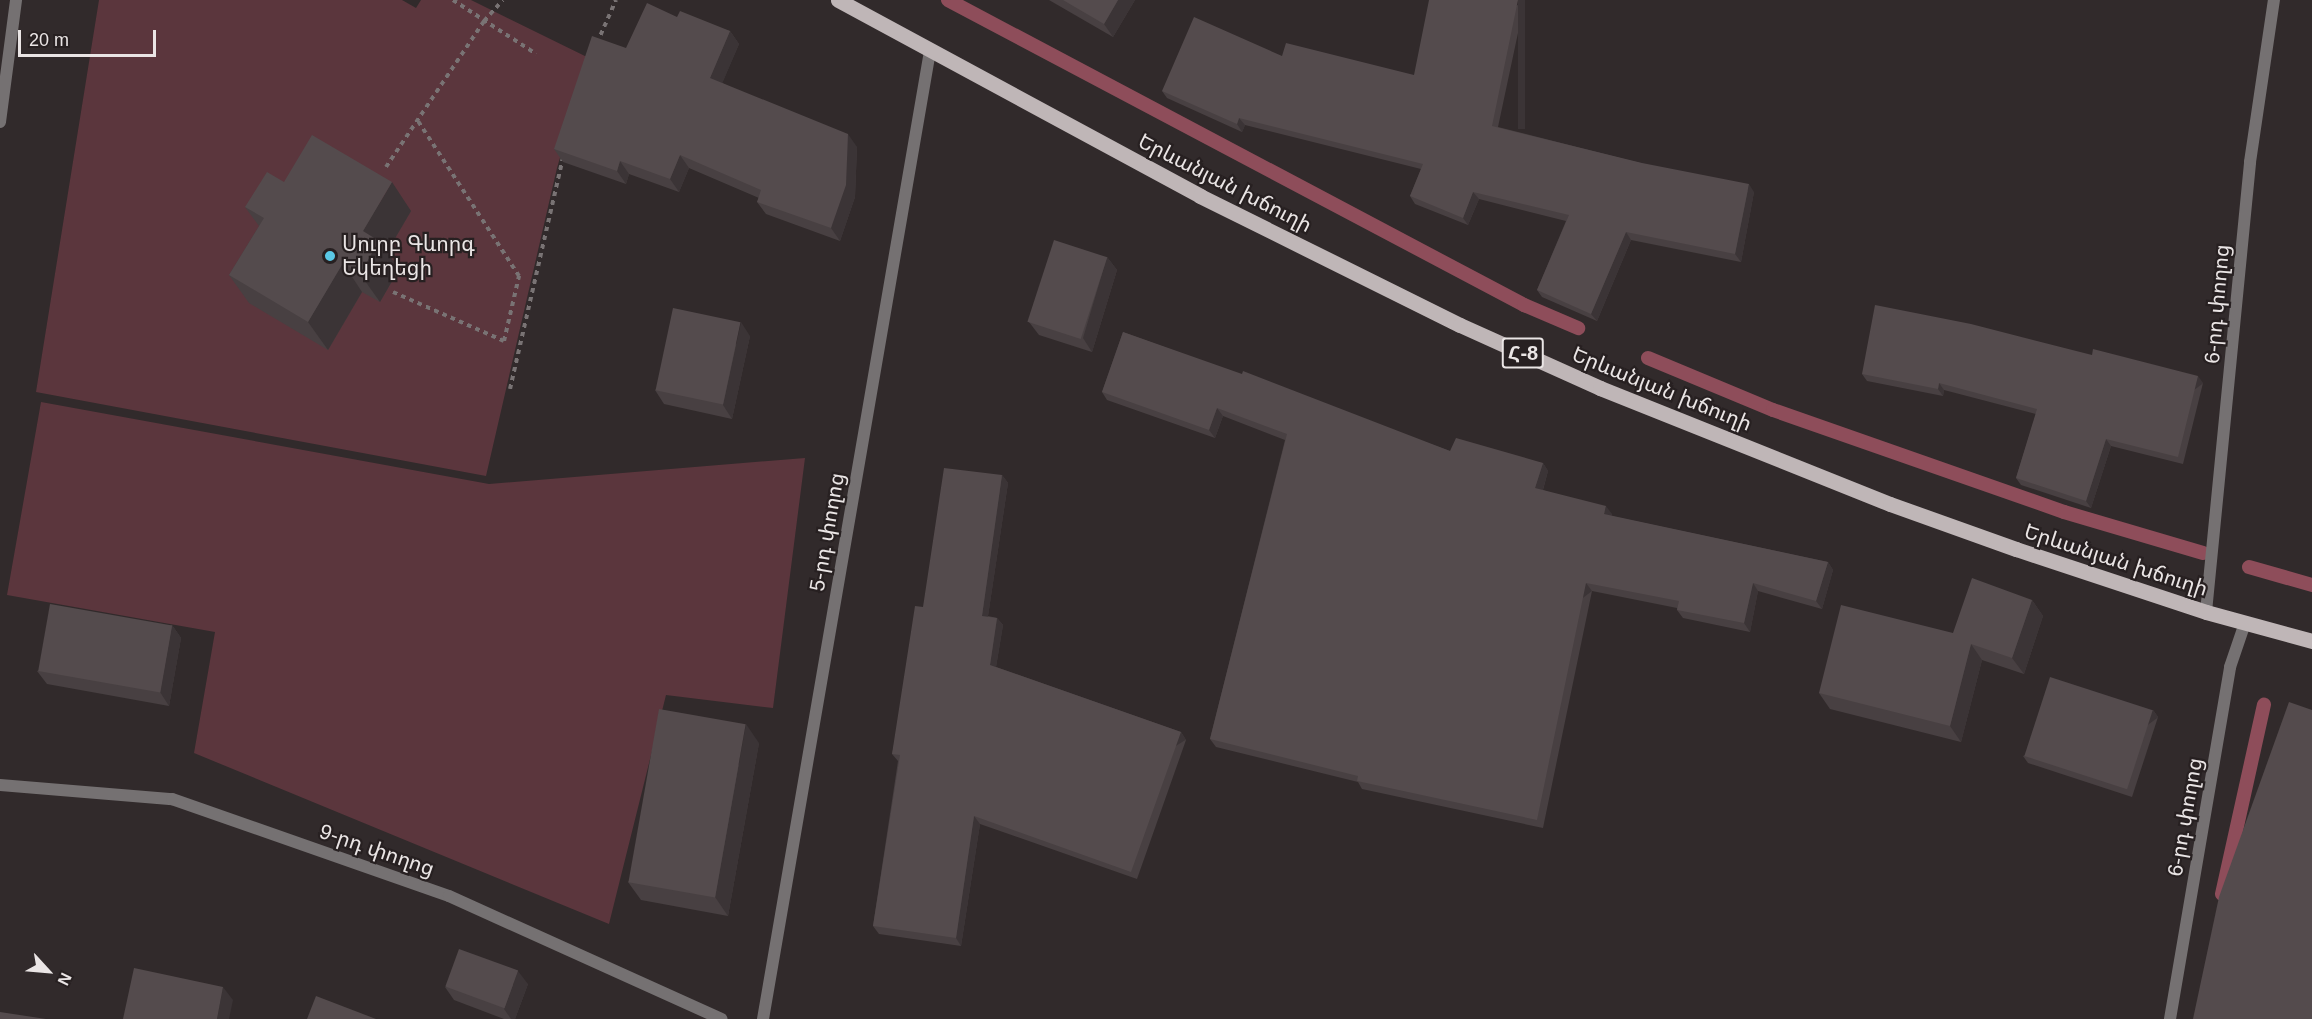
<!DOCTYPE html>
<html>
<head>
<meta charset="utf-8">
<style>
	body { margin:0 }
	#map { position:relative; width:2312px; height:1019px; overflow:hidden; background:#312a2b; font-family:Helvetica,"Noto Sans Armenian",sans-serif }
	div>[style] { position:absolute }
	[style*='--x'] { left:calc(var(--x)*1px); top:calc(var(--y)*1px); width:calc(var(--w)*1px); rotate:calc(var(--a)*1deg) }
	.green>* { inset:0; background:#5b363d }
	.stream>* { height:14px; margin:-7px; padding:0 7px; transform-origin:7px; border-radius:7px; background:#8e4d5a }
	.path>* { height:4px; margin-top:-2px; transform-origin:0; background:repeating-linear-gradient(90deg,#797374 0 4.5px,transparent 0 9px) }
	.street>* { height:12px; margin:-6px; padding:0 6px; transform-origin:6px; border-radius:6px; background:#757172 }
	.primary>* { height:15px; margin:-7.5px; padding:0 7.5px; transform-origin:7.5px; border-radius:7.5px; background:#bfb6b7 }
	.wall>* { inset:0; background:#484042 }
	.shaded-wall>* { inset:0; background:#3b3436; transform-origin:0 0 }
	.building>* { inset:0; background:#544b4d; transform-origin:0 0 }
	.dots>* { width:16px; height:16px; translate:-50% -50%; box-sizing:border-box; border:3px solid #272021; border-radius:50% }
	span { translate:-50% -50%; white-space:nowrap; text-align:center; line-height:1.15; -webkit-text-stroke:4.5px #272021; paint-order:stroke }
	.shield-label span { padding:2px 4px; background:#272021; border:2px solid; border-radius:4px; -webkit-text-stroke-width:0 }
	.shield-label { font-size:20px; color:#eae5e5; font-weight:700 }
	.street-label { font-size:21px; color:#eae5e5 }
	.poi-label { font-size:21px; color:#eae5e5 }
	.left { translate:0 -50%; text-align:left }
	.north { position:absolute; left:18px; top:941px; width:60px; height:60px; -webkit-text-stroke:4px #272021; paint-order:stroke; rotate:116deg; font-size:16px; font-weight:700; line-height:24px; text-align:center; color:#eae5e5 }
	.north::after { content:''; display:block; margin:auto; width:21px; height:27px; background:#eae5e5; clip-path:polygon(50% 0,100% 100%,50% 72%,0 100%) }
	.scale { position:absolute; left:18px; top:30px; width:138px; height:27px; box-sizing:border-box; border:3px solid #eae5e5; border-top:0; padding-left:8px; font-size:18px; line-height:21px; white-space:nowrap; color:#eae5e5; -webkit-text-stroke:4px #272021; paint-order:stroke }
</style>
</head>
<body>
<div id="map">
	<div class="green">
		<div style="clip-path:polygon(99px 0,402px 0,416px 8px,421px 0,471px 0,589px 58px,557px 168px,486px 476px,36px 392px)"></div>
		<div style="clip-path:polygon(41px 402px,489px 484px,805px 458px,773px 708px,666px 695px,609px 924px,194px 753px,215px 632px,7px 595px)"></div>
	</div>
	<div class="stream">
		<div style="--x:948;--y:0;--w:652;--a:27.9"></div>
		<div style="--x:1524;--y:305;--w:59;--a:23.1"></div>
		<div style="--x:1648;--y:358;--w:135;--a:22.6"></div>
		<div style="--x:1773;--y:410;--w:308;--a:19.3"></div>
		<div style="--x:2064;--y:512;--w:145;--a:16.4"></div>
		<div style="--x:2249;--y:567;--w:66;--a:15.9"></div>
		<div style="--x:2222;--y:894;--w:194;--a:-77.5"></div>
	</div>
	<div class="path">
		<div style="--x:453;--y:0;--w:99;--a:33"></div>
		<div style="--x:597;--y:43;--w:47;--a:-66.2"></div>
		<div style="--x:386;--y:167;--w:176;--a:-56.1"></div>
		<div style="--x:484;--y:21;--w:28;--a:-48"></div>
		<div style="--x:393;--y:292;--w:121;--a:23.8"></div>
		<div style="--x:504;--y:341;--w:67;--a:-77"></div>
		<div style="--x:519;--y:276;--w:185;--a:-123.1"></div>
		<div style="--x:510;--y:389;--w:238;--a:-77.1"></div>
	</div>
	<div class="street">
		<div style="--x:0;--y:122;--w:123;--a:-82.5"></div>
		<div style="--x:2206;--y:612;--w:452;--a:-84.4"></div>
		<div style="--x:2250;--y:162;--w:164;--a:-81.6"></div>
		<div style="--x:0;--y:785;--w:173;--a:4.7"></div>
		<div style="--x:172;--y:799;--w:293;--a:19.3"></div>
		<div style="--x:449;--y:896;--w:299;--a:24.3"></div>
		<div style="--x:763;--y:1019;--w:982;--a:-80.21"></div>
		<div style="--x:2170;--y:1019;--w:357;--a:-80.3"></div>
		<div style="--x:2230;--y:667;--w:46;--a:-71.2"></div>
	</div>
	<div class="primary">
		<div style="--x:838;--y:0;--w:412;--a:28.4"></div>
		<div style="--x:1200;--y:196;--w:290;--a:26.4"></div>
		<div style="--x:1460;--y:325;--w:154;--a:24.2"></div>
		<div style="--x:1600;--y:388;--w:312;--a:21.8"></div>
		<div style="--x:1890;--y:504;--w:134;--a:19.7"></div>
		<div style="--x:2016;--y:549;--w:200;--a:18.3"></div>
		<div style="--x:2206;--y:612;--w:110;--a:15.3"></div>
	</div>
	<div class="wall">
		<div style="clip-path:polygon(1049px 0,1135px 0,1113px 37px)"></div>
		<div style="clip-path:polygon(1525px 0,1498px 127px,1754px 192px,1741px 262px,1631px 240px,1597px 321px,1542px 297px,1537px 290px,1566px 221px,1479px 199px,1468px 225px,1415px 204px,1410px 196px,1421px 169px,1245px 125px,1242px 132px,1167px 98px,1162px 91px,1414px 75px)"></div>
		<div style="clip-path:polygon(677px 17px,730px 31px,739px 44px,722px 83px,857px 147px,855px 197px,840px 241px,766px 214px,757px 202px,759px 198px,689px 168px,679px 192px,629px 174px,626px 184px,563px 162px,554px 149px)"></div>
		<div style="clip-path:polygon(284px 182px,411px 211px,387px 252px,399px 269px,380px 302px,362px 292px,328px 350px,249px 303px,229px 275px,259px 226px,245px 207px)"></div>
		<div style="clip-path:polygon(1107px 257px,1117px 270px,1092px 352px,1039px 335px,1029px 322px)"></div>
		<div style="clip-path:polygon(1123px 332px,1450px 451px,1543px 463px,1548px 471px,1543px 490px,1612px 514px,1611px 516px,1828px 562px,1833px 570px,1822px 609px,1758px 591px,1750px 632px,1683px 618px,1677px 610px,1677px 608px,1592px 591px,1543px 828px,1362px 789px,1358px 782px,1216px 747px,1210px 739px,1285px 440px,1223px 416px,1215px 438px,1107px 400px,1102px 392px)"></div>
		<div style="clip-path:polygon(750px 336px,732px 419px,664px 404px,655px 390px)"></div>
		<div style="clip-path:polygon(2092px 355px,2203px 383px,2183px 464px,2111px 446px,2091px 508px,2021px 485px,2016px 478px,2036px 414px,1944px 390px,1943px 396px,1867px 381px,1862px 374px)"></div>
		<div style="clip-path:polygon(1002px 475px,1008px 483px,988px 616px,997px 618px,1003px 625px,996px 667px,1181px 732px,1186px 740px,1137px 879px,980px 824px,961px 946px,879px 934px,873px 926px,898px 761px,892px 754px,923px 607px)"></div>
		<div style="clip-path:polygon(2032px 600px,2043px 616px,2024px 674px,1982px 660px,1961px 742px,1830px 709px,1819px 693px,1953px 633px)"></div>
		<div style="clip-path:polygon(172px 625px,181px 638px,169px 706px,47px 684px,37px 671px)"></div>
		<div style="clip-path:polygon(2153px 710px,2158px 717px,2132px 797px,2028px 763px,2023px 756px)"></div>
		<div style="clip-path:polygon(759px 743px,728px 916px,641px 900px,628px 882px)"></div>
		<div style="clip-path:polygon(528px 984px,515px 1019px,504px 1019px,454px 1000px,445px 987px)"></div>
	</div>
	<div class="shaded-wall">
		<div style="clip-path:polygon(1118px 0,1135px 0,1113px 37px,1104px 24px)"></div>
		<div style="left:1518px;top:0;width:7px;height:129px"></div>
		<div style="clip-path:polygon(730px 31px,739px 44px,719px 91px,710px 78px)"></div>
		<div style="clip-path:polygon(1239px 118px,1245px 125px,1242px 132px,1237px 124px)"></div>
		<div style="clip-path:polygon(848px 134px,857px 147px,855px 197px,840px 241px,831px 228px)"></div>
		<div style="clip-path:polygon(680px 155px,689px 168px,679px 192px,670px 179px)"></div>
		<div style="clip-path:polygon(620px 161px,629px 174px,626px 184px,617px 171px)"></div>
		<div style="clip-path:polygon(392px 182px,411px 211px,387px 252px,399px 269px,380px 302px,360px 274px,363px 231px)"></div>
		<div style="clip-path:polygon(1749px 184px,1754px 192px,1741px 262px,1735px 254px)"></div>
		<div style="clip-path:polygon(1473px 192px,1479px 199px,1468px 225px,1463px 218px)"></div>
		<div style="clip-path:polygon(1626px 232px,1631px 240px,1597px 321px,1591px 314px)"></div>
		<div style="clip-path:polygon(1107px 257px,1117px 270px,1092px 352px,1083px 338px)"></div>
		<div style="clip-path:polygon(343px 263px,362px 292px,328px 350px,308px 322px)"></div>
		<div style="clip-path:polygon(741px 322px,750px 336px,732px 419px,723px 405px)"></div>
		<div style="left:2198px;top:376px;width:9px;height:83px;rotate:54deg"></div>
		<div style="clip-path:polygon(1939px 383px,1944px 390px,1943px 396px,1938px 389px)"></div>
		<div style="clip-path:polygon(1217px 408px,1223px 416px,1215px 438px,1209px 430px)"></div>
		<div style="clip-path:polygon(2106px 439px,2111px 446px,2091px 508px,2086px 501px)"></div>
		<div style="clip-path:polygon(1543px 463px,1548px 471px,1541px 496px,1535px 488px)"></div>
		<div style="clip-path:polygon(1002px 475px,1008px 483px,987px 623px,982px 616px)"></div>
		<div style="clip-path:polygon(1606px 506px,1612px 514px,1609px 522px,1604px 514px)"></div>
		<div style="clip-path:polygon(1828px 562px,1833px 570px,1822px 609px,1816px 601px)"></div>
		<div style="left:1586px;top:583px;width:10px;height:242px;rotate:53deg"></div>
		<div style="clip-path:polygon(1753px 583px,1758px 591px,1750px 632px,1744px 623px)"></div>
		<div style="clip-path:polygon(2032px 600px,2043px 616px,2024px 674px,2012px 658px)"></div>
		<div style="clip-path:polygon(997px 618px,1003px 625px,995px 673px,990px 665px)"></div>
		<div style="clip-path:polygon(172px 625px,181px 638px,169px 706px,160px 692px)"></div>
		<div style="clip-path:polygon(1971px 644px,1982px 660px,1961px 742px,1950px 726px)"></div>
		<div style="left:2153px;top:710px;width:9px;height:84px;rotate:54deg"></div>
		<div style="clip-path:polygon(746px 724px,759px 743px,728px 916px,715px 897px)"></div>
		<div style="left:1181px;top:732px;width:9px;height:149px;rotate:58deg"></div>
		<div style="clip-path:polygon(974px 816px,980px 824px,961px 946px,956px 938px)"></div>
		<div style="clip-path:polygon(518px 971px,528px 984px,515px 1019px,511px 1019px,504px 1009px)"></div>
		<div style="clip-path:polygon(223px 987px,233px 1000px,229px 1019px,217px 1019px)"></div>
	</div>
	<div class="building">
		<div style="clip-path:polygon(1063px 0,1118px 0,1104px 24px)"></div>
		<div style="clip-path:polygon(1429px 0,1518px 0,1492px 126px,1642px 163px,1749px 184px,1735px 254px,1626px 232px,1591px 314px,1537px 290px,1569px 215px,1473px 192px,1463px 218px,1410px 196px,1423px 164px,1239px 118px,1237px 124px,1162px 91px,1194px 17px,1282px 56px,1286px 43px,1414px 75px)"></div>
		<div style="clip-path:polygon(647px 3px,677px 17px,680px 11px,730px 31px,710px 78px,848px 134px,846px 185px,831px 228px,757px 202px,761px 190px,680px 155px,670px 179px,620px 161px,617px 171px,554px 149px,592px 36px,626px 48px)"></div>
		<div style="clip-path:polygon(312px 135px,392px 182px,363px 231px,379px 241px,360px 274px,343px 263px,308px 322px,229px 275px,264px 218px,245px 207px,267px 172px,284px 182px)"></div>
		<div style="left:1054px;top:240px;width:56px;height:86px;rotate:18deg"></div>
		<div style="clip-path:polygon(1875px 305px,1971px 324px,2092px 355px,2093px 349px,2198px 376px,2178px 457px,2106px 439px,2086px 501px,2016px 478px,2037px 409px,1939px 383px,1938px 389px,1862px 374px)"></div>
		<div style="left:673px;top:308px;width:69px;height:84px;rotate:12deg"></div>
		<div style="clip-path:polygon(1123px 332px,1242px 374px,1243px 371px,1450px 451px,1456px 438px,1543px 463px,1535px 488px,1606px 506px,1604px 514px,1828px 562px,1816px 601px,1753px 583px,1744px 623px,1677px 610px,1679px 601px,1586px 583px,1537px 820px,1357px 781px,1358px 776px,1210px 739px,1287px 434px,1217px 408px,1209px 430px,1102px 392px)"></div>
		<div style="clip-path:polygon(944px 468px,1002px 475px,982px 616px,997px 618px,990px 665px,1181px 732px,1131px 872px,974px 816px,956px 938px,873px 926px,900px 755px,892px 754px,915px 606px,923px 607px)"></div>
		<div style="clip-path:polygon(1972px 578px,2032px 600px,2012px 658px,1971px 644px,1950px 726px,1819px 693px,1841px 605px,1953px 633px)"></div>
		<div style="left:50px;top:604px;width:124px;height:68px;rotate:10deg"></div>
		<div style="left:2050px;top:677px;width:108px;height:83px;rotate:18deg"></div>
		<div style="clip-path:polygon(2289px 702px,2312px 710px,2312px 1019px,2193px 1019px,2219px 897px)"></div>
		<div style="left:659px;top:709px;width:88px;height:176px;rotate:10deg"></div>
		<div style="left:459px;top:949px;width:63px;height:40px;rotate:20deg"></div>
		<div style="clip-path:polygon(134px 968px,223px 987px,217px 1019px,123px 1019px)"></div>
		<div style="clip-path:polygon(316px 996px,376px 1019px,307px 1019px)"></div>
		<div style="clip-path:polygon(0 1012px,46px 1019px,0 1019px)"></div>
	</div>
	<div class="dots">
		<div style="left:330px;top:256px;background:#5ac8e5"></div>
	</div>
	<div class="shield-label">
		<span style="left:1523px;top:353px">Հ-8</span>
	</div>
	<div class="street-label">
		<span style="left:1225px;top:183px;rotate:27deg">Երևանյան խճուղի</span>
		<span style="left:2217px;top:304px;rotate:-85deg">6-րդ փողոց</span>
		<span style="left:1662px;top:389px;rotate:22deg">Երևանյան խճուղի</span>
		<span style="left:827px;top:532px;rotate:-80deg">5-րդ փողոց</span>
		<span style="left:2116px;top:560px;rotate:18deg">Երևանյան խճուղի</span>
		<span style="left:2185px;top:817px;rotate:-80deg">6-րդ փողոց</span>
		<span style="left:377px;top:850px;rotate:19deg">9-րդ փողոց</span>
	</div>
	<div class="poi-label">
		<span class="left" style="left:342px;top:256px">Սուրբ Գևորգ<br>Եկեղեցի</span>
	</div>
	<div class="north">N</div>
	<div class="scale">20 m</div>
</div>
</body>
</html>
